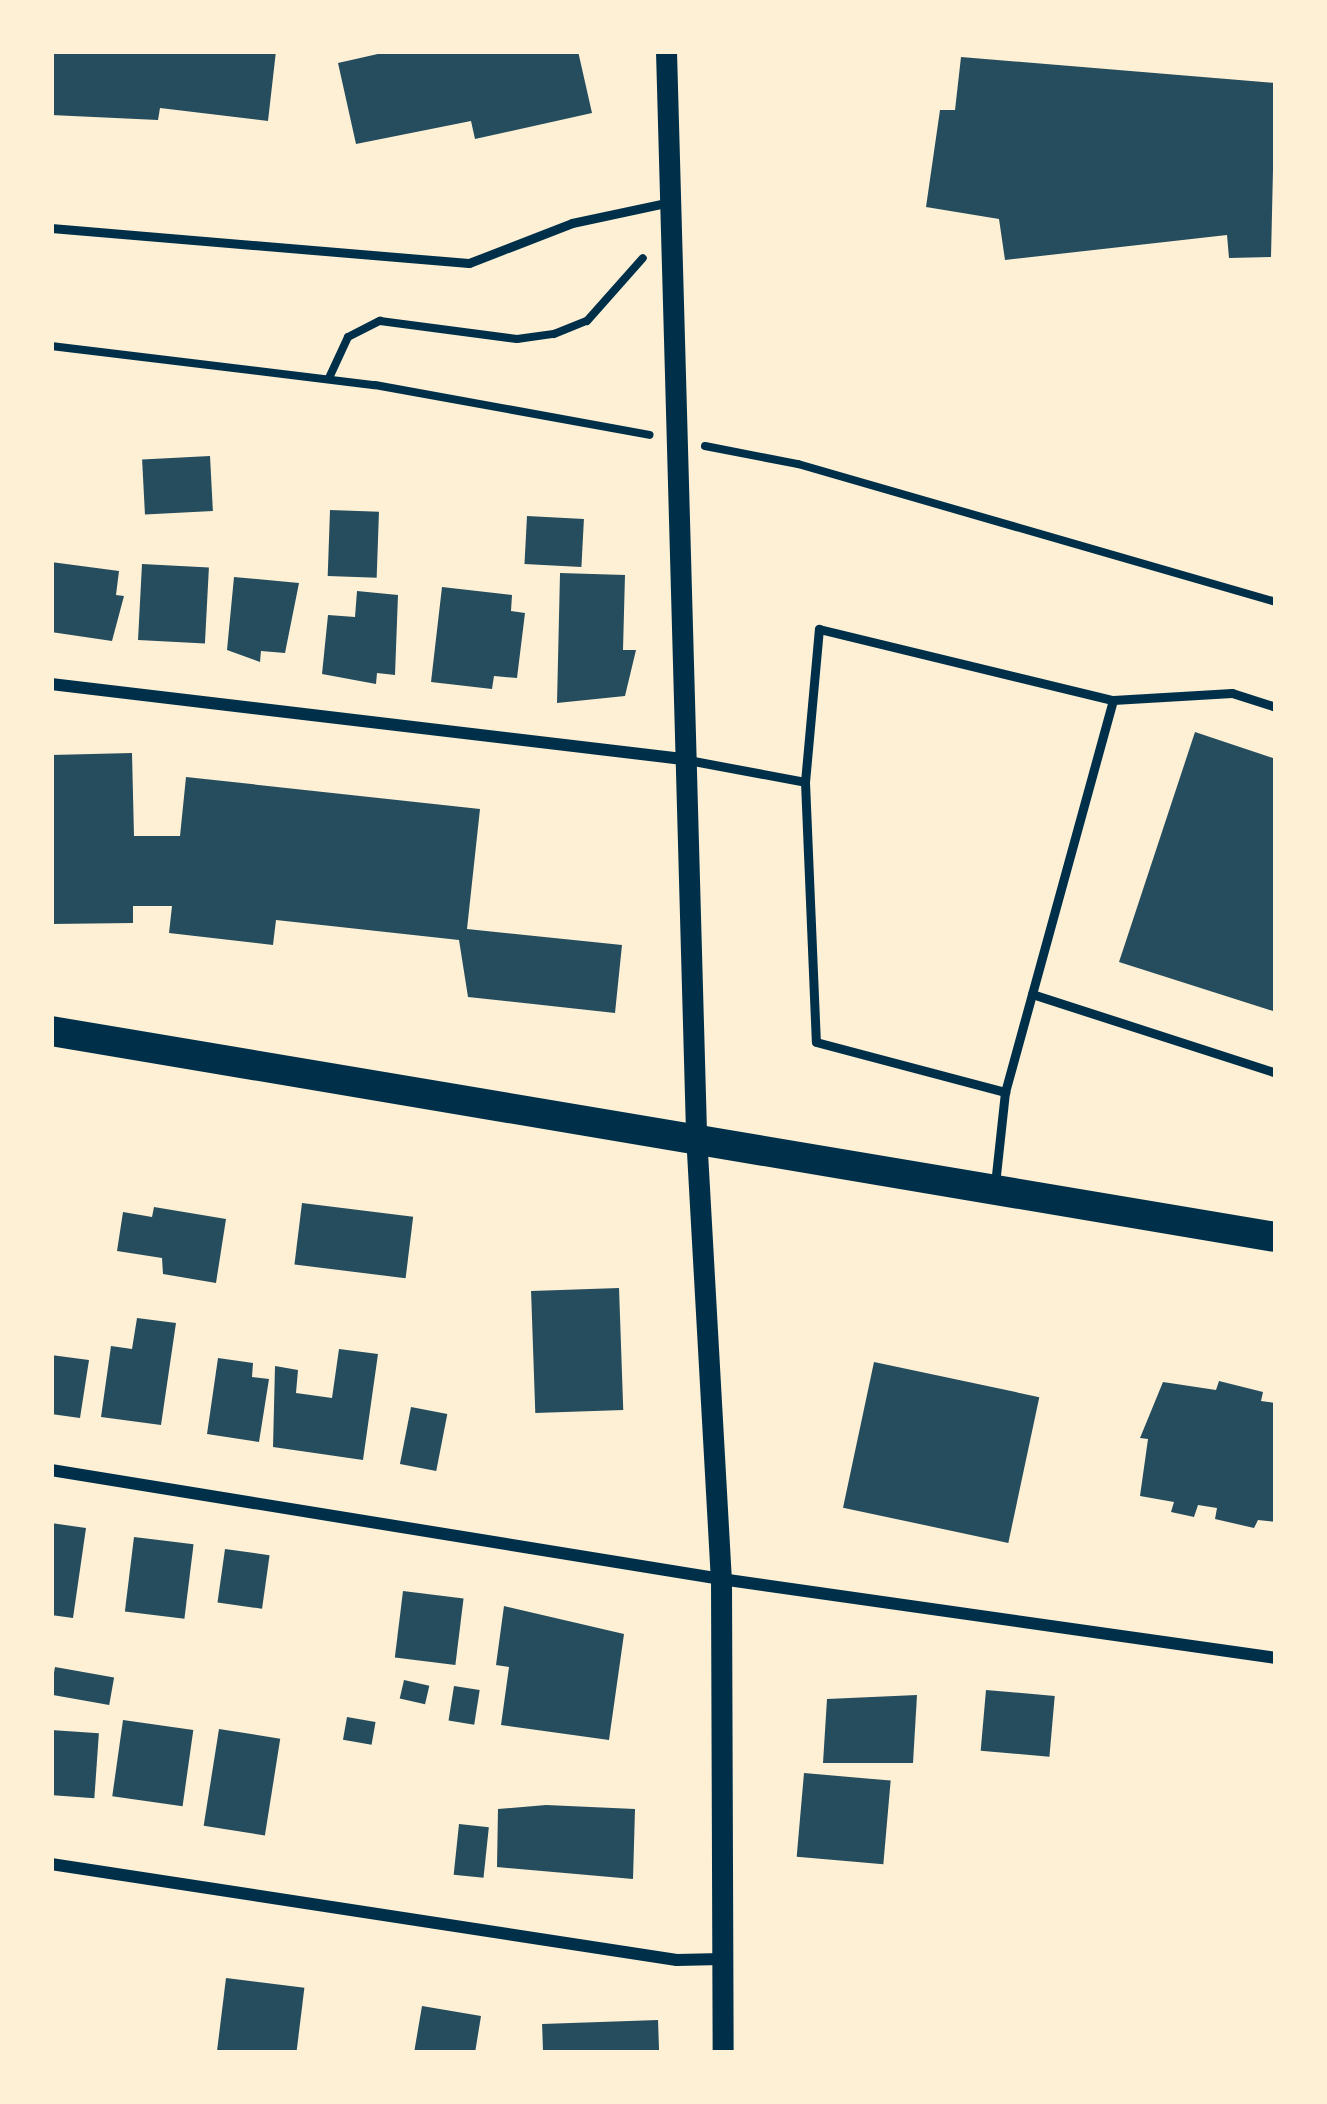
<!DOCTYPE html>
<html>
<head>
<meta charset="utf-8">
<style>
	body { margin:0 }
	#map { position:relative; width:1327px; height:2104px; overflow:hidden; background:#fdf0d5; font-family:Inter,sans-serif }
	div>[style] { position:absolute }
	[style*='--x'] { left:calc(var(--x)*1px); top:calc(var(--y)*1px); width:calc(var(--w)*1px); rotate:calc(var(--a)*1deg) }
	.building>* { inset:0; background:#264d5e; transform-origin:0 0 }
	.path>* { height:8px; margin:-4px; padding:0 4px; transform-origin:4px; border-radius:4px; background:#003049 }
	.service>* { height:9px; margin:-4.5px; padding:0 4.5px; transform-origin:4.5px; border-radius:4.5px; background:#003049 }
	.minor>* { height:12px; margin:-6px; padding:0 6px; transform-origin:6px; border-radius:6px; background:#003049 }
	.tertiary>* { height:21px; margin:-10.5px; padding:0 10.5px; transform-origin:10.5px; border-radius:10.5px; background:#003049 }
	.primary>* { height:30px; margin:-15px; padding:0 15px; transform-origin:15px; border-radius:15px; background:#003049 }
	span { translate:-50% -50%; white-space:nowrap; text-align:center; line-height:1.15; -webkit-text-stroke:9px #fdf0d5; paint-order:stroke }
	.frame { position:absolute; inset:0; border:54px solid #fdf0d5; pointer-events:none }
</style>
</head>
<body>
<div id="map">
	<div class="building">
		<div style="clip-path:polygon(51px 51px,276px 51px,268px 121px,160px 108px,158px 120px,51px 115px)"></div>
		<div style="clip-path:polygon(391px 51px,578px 51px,592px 113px,475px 139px,471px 121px,356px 144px,338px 63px)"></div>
		<div style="clip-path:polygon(961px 57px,1275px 83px,1271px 257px,1229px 258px,1227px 235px,1005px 260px,999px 219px,926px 207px,940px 110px,955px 110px)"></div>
		<div style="left:210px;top:456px;width:55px;height:68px;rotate:87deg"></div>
		<div style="left:330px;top:510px;width:49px;height:66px;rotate:2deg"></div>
		<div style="left:527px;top:516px;width:57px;height:48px;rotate:3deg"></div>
		<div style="clip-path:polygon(51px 562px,119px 571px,116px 595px,124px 596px,112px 641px,51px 632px)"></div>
		<div style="left:142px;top:564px;width:67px;height:76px;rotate:3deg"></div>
		<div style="clip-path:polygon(560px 573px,625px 575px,623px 650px,636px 650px,625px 696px,557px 703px)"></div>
		<div style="clip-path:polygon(234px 577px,299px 583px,285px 653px,261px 651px,260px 662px,227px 650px)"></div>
		<div style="clip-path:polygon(442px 587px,512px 595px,511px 611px,525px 613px,517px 678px,494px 676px,492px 689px,431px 682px)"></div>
		<div style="clip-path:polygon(357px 591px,398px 595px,395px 675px,377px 673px,376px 684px,322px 674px,328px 615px,355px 617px)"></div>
		<div style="clip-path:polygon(1195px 732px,1276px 759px,1276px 1012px,1119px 962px)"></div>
		<div style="clip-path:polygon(132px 753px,134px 836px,180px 836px,186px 777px,480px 809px,467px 929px,622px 945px,615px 1013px,468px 997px,459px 940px,276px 920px,273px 945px,169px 933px,172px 906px,133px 906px,133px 923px,51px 924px,51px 755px)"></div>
		<div style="left:302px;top:1203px;width:112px;height:62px;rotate:7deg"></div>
		<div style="clip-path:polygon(154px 1207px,226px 1219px,216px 1283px,163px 1274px,162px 1258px,117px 1251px,123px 1212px,152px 1217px)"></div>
		<div style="left:619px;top:1288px;width:122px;height:88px;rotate:88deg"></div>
		<div style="clip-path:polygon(137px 1318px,176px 1323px,161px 1425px,101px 1417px,111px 1346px,132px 1349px)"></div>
		<div style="clip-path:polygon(339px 1349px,378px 1354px,363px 1460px,273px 1447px,275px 1366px,298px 1370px,296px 1393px,332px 1398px)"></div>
		<div style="clip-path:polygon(51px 1355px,89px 1360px,80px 1418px,51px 1414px)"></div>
		<div style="clip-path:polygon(218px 1358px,253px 1363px,252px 1377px,269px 1379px,259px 1442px,207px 1434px)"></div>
		<div style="left:874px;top:1362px;width:169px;height:149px;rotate:12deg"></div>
		<div style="clip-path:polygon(1219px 1381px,1263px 1392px,1261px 1401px,1276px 1403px,1276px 1522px,1258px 1520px,1254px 1528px,1215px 1519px,1217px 1508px,1198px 1505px,1194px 1517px,1171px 1512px,1174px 1502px,1140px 1496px,1148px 1439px,1140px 1438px,1163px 1382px,1216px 1390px)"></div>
		<div style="left:411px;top:1407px;width:37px;height:58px;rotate:11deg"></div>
		<div style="clip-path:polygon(51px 1523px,86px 1528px,73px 1618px,51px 1615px)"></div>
		<div style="left:134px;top:1537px;width:60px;height:75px;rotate:7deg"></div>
		<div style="left:225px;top:1549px;width:45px;height:54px;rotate:8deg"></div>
		<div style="left:403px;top:1591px;width:61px;height:67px;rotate:7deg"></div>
		<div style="clip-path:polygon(504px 1606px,624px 1634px,609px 1740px,501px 1725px,509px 1667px,496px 1665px)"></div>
		<div style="left:55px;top:1667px;width:60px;height:28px;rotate:10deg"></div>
		<div style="left:404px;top:1680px;width:26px;height:19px;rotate:13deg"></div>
		<div style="left:454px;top:1686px;width:26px;height:35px;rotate:9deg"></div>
		<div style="left:986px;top:1690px;width:69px;height:61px;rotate:5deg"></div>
		<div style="clip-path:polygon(917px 1695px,913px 1763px,823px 1763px,827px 1699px)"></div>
		<div style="left:347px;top:1717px;width:29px;height:23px;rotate:10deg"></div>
		<div style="left:123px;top:1720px;width:71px;height:77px;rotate:8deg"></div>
		<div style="left:219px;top:1729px;width:62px;height:98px;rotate:9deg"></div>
		<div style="left:51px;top:1730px;width:48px;height:65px;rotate:4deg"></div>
		<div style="left:804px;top:1773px;width:87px;height:84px;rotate:5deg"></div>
		<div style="clip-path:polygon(546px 1805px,635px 1809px,633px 1879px,497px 1867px,498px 1809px)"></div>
		<div style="left:459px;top:1824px;width:30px;height:51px;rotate:6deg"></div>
		<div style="left:226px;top:1978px;width:79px;height:76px;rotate:7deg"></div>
		<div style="clip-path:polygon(422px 2006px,481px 2016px,475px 2053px,414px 2053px)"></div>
		<div style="left:658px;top:2020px;width:33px;height:116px;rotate:88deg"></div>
	</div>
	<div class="path">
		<div style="--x:51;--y:346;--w:326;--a:6.9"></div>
		<div style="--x:375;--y:385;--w:279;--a:10.3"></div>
		<div style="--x:329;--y:378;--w:45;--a:-65.1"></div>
		<div style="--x:348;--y:337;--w:36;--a:-27"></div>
		<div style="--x:380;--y:321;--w:138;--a:7.5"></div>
		<div style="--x:517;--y:339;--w:37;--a:-8"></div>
		<div style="--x:554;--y:334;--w:35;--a:-22"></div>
		<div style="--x:587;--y:321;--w:84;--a:-48.4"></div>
		<div style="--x:705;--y:446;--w:95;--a:11"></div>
		<div style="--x:798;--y:464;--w:498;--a:16.1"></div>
	</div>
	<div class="service">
		<div style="--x:51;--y:228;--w:419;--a:4.8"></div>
		<div style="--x:469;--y:263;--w:110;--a:-21.2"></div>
		<div style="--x:572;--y:223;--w:100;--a:-12.1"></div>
		<div style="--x:1113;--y:700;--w:119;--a:-3.4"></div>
		<div style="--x:1232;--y:693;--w:46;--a:17.7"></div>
		<div style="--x:688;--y:760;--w:119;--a:10.6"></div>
		<div style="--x:805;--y:782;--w:260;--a:87.6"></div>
		<div style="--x:816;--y:1042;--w:196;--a:14.8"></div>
		<div style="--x:1005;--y:1092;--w:93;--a:96.2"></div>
		<div style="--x:805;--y:782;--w:154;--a:-84.8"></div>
		<div style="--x:819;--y:629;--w:302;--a:13.6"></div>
		<div style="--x:1113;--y:700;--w:407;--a:105.4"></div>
		<div style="--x:1032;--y:994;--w:256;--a:17.9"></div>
	</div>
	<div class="minor">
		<div style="--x:51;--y:684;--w:636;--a:6.77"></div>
		<div style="--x:51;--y:1470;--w:679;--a:9.24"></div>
		<div style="--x:721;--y:1579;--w:561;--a:8.1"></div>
		<div style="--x:51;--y:1864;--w:633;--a:8.72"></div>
		<div style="--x:677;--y:1960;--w:44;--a:-1.3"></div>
	</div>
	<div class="tertiary">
		<div style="--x:666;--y:51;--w:1083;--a:88.41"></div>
		<div style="--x:696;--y:1134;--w:446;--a:86.8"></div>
		<div style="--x:721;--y:1579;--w:474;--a:89.8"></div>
	</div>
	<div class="primary">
		<div style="--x:51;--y:1031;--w:1242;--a:9.55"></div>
	</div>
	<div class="frame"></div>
</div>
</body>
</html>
